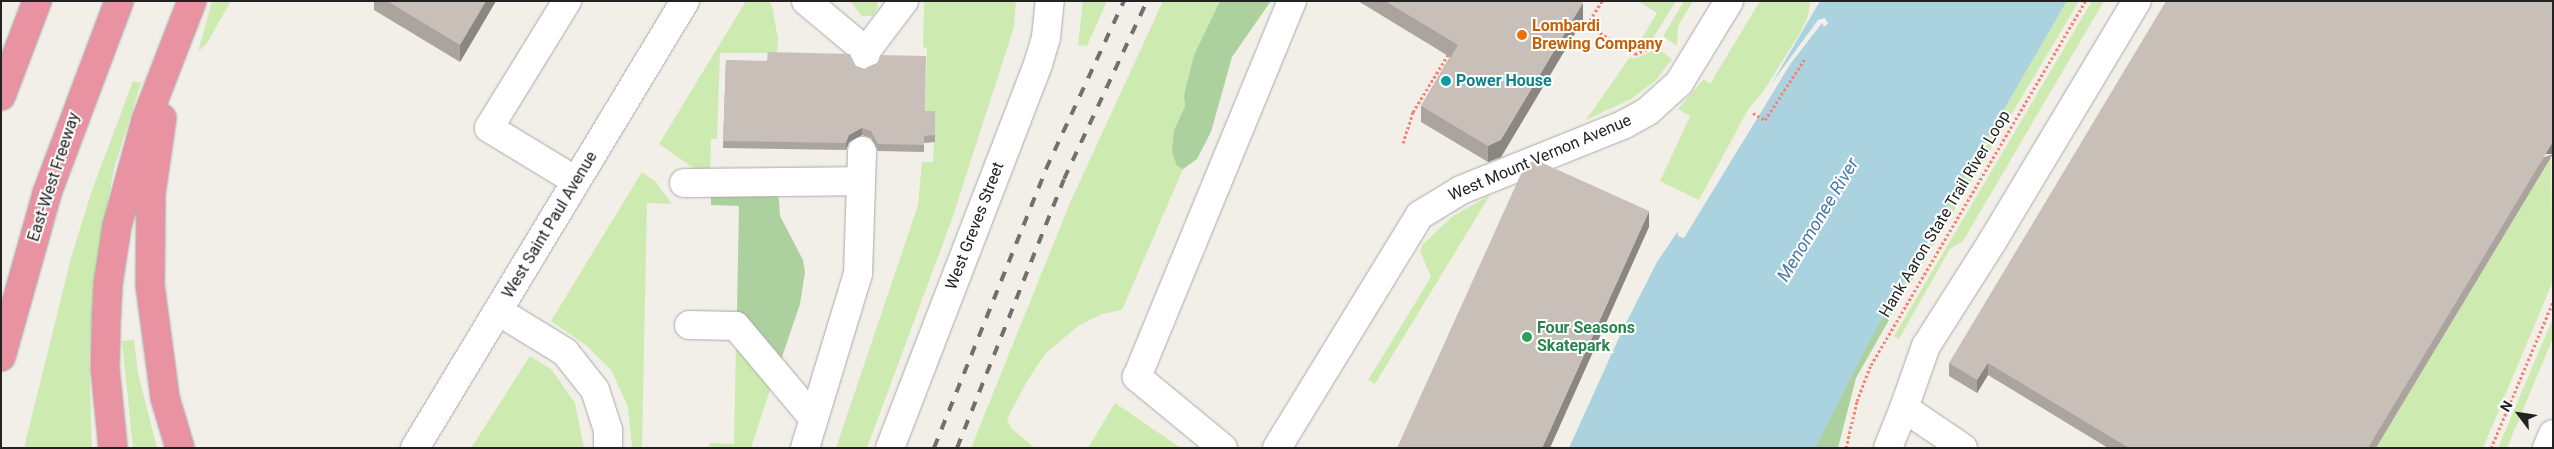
<!DOCTYPE html>
<html>
<head>
<meta charset="utf-8">
<style>
	body { margin:0 }
	#map { position:relative; width:2554px; height:449px; overflow:hidden; background:#f2efe9; font-family:Roboto,sans-serif }
	div>[style] { position:absolute }
	[style*='--x'] { left:calc(var(--x)*1px); top:calc(var(--y)*1px); width:calc(var(--w)*1px); rotate:calc(var(--a)*1deg) }
	.grass>* { inset:0; background:#cdebb0 }
	.forest>* { inset:0; background:#add19e }
	.water>* { inset:0; background:#aad3df }
	.path>* { height:3px; margin-top:-1.5px; transform-origin:0; background:repeating-linear-gradient(90deg,#fa8072 0 2.5px,transparent 0 5px) }
	.roads { filter:drop-shadow(0 0 1px #a9a9a9) drop-shadow(0 0 1px #a9a9a9) }
	.minor>* { height:28px; margin:-14px; padding:0 14px; transform-origin:14px; border-radius:14px; background:#fff }
	.highway>* { height:28px; margin:-14px; padding:0 14px; transform-origin:14px; border-radius:14px; background:#e892a2 }
	.rail>* { height:4px; margin-top:-2px; transform-origin:0; background:repeating-linear-gradient(90deg,#707070 0 10px,transparent 0 20px) }
	.wall>* { inset:0; background:#aba49e }
	.shaded-wall>* { inset:0; background:#8b8681; transform-origin:0 0 }
	.building>* { inset:0; background:#c7bfb8 }
	.dots>* { width:14px; height:14px; translate:-50% -50%; box-sizing:border-box; border:2px solid #fff; border-radius:50% }
	span { translate:-50% -50%; white-space:nowrap; text-align:center; line-height:1.15; -webkit-text-stroke:4px #fff; paint-order:stroke }
	.food-label { font-size:16px; color:#c56008; font-weight:700 }
	.left { translate:0 -50%; text-align:left }
	.culture-label { font-size:16px; color:#0d838f; font-weight:700 }
	.street-label { font-size:16px; color:#222 }
	.leisure-label { font-size:16px; color:#27864d; font-weight:700 }
	.water-label { font-size:18px; color:#4a7aab; font-style:italic }
	.frame { position:absolute; inset:0; border:2px solid #222; pointer-events:none }
	.north { position:absolute; left:2494px; top:389px; width:50px; height:50px; -webkit-text-stroke:4px #fff; paint-order:stroke; rotate:301deg; font-size:14px; font-weight:700; line-height:20px; text-align:center; color:#222 }
	.north::after { content:''; display:block; margin:auto; width:18px; height:22px; background:#222; clip-path:polygon(50% 0,100% 100%,50% 72%,0 100%) }
</style>
</head>
<body>
<div id="map">
	<div class="grass">
		<div style="clip-path:polygon(212px 1px,231px 1px,207px 43px,198px 52px)"></div>
		<div style="clip-path:polygon(746px 1px,769px 1px,772px 6px,778px 39px,776px 59px,768px 59px,767px 53px,720px 53px,717px 139px,711px 139px,710px 172px,695px 169px,659px 144px)"></div>
		<div style="clip-path:polygon(850px 1px,878px 1px,877px 8px,873px 16px,862px 16px)"></div>
		<div style="clip-path:polygon(924px 1px,1016px 1px,1014px 27px,952px 219px,867px 448px,836px 448px,918px 205px,922px 162px,933px 162px,935px 119px,925px 118px,927px 48px,923px 47px)"></div>
		<div style="clip-path:polygon(1083px 1px,1107px 1px,1087px 46px,1078px 45px)"></div>
		<div style="clip-path:polygon(1163px 1px,1220px 1px,1194px 55px,1184px 95px,1185px 106px,1174px 130px,1177px 165px,1183px 169px,1122px 310px,1102px 314px,1078px 326px,1045px 354px,1028px 380px,1007px 419px,1011px 428px,1035px 448px,971px 448px,1069px 205px)"></div>
		<div style="clip-path:polygon(1638px 1px,1676px 1px,1650px 43px,1636px 48px,1657px 13px)"></div>
		<div style="clip-path:polygon(1684px 1px,1693px 1px,1678px 26px,1677px 46px,1663px 36px)"></div>
		<div style="clip-path:polygon(1760px 1px,1810px 1px,1808px 16px,1800px 33px,1763px 92px,1749px 108px,1699px 200px,1660px 181px,1690px 116px,1678px 109px,1704px 79px,1710px 84px)"></div>
		<div style="clip-path:polygon(2067px 1px,2079px 1px,1889px 320px,1884px 316px)"></div>
		<div style="clip-path:polygon(2092px 1px,2104px 1px,1963px 241px,1950px 249px,1899px 339px,1894px 336px)"></div>
		<div style="clip-path:polygon(1658px 49px,1672px 59px,1656px 80px,1631px 99px,1586px 120px,1630px 57px,1634px 59px)"></div>
		<div style="clip-path:polygon(133px 81px,141px 83px,114px 168px,94px 278px,89px 355px,92px 448px,24px 448px,71px 258px,92px 190px)"></div>
		<div style="clip-path:polygon(2551px 157px,2553px 281px,2483px 448px,2376px 448px)"></div>
		<div style="clip-path:polygon(642px 172px,656px 182px,672px 204px,647px 203px,642px 448px,632px 448px,628px 407px,611px 370px,587px 346px,551px 321px)"></div>
		<div style="clip-path:polygon(1490px 195px,1375px 384px,1368px 380px,1431px 277px,1420px 251px,1423px 244px,1453px 216px)"></div>
		<div style="clip-path:polygon(2553px 318px,2553px 338px,2507px 448px,2498px 448px)"></div>
		<div style="clip-path:polygon(134px 340px,138px 373px,157px 448px,133px 448px,122px 341px)"></div>
		<div style="clip-path:polygon(736px 342px,771px 387px,751px 448px,708px 448px,710px 443px,734px 444px)"></div>
		<div style="clip-path:polygon(530px 356px,551px 369px,575px 403px,584px 448px,471px 448px)"></div>
		<div style="clip-path:polygon(1115px 403px,1181px 448px,1088px 448px)"></div>
	</div>
	<div class="forest">
		<div style="clip-path:polygon(1220px 1px,1271px 1px,1232px 57px,1211px 132px,1197px 159px,1183px 169px,1177px 166px,1172px 152px,1174px 130px,1185px 106px,1184px 95px,1194px 55px)"></div>
		<div style="clip-path:polygon(711px 194px,774px 194px,779px 199px,780px 216px,803px 260px,805px 272px,800px 304px,781px 360px,757px 329px,737px 311px,739px 206px,711px 205px)"></div>
		<div style="clip-path:polygon(1884px 316px,1889px 320px,1856px 378px,1838px 448px,1804px 448px,1876px 317px)"></div>
	</div>
	<div class="water">
		<div style="clip-path:polygon(1820px 1px,2067px 1px,1869px 342px,1815px 448px,1569px 448px,1622px 331px,1657px 262px,1678px 231px,1678px 236px,1684px 238px,1791px 63px,1822px 23px,1824px 27px,1828px 23px,1825px 18px,1818px 20px,1772px 83px)"></div>
	</div>
	<div class="path">
		<div style="--x:1602;--y:1;--w:28;--a:122"></div>
		<div style="--x:1587;--y:25;--w:56;--a:31.1"></div>
		<div style="--x:1635;--y:54;--w:22;--a:-22"></div>
		<div style="--x:1655;--y:46;--w:7;--a:-56"></div>
		<div style="--x:1753;--y:113;--w:14;--a:30"></div>
		<div style="--x:1765;--y:120;--w:72;--a:-57"></div>
		<div style="--x:1403;--y:143;--w:33;--a:-72"></div>
		<div style="--x:1413;--y:112;--w:69;--a:-58.6"></div>
		<div style="--x:1846;--y:448;--w:48;--a:-76.8"></div>
		<div style="--x:1857;--y:401;--w:39;--a:-69"></div>
		<div style="--x:1871;--y:365;--w:422;--a:-59.5"></div>
		<div style="--x:2491;--y:448;--w:159;--a:-67"></div>
	</div>
	<div class="roads">
		<div class="minor">
			<div style="--x:567;--y:1;--w:149;--a:121.6"></div>
			<div style="--x:489;--y:128;--w:102;--a:31.3"></div>
			<div style="--x:806;--y:1;--w:78;--a:39.8"></div>
			<div style="--x:865;--y:61;--w:10;--a:-84"></div>
			<div style="--x:866;--y:51;--w:63;--a:-52.8"></div>
			<div style="--x:684;--y:183;--w:177;--a:-0.6"></div>
			<div style="--x:498;--y:311;--w:79;--a:31.5"></div>
			<div style="--x:565;--y:352;--w:48;--a:51.7"></div>
			<div style="--x:595;--y:390;--w:42;--a:72"></div>
			<div style="--x:608;--y:430;--w:18;--a:90"></div>
			<div style="--x:689;--y:325;--w:47;--a:1.2"></div>
			<div style="--x:736;--y:326;--w:121;--a:50"></div>
			<div style="--x:415;--y:448;--w:522;--a:-58.87"></div>
			<div style="--x:805;--y:448;--w:182;--a:-73.1"></div>
			<div style="--x:858;--y:274;--w:123;--a:-88.1"></div>
			<div style="--x:890;--y:448;--w:412;--a:-68.9"></div>
			<div style="--x:1038;--y:64;--w:28;--a:-73"></div>
			<div style="--x:1046;--y:37;--w:36;--a:-84"></div>
			<div style="--x:1223;--y:448;--w:112;--a:-140.5"></div>
			<div style="--x:1137;--y:377;--w:407;--a:-67.6"></div>
			<div style="--x:1277;--y:448;--w:273;--a:-58.5"></div>
			<div style="--x:1420;--y:215;--w:48;--a:-31.4"></div>
			<div style="--x:1461;--y:190;--w:175;--a:-21.9"></div>
			<div style="--x:1623;--y:125;--w:29;--a:-29"></div>
			<div style="--x:1648;--y:111;--w:42;--a:-42.1"></div>
			<div style="--x:1679;--y:83;--w:96;--a:-58.6"></div>
			<div style="--x:1888;--y:448;--w:43;--a:-68.2"></div>
			<div style="--x:1963;--y:448;--w:71;--a:-145.9"></div>
			<div style="--x:1904;--y:408;--w:66;--a:-70.5"></div>
			<div style="--x:1926;--y:346;--w:123;--a:-57.6"></div>
			<div style="--x:1992;--y:242;--w:281;--a:-59"></div>
			<div style="--x:2547;--y:448;--w:15;--a:-67"></div>
		</div>
		<div class="highway">
			<div style="--x:1;--y:96;--w:102;--a:-69.2"></div>
			<div style="--x:162;--y:118;--w:76;--a:98.3"></div>
			<div style="--x:151;--y:193;--w:92;--a:90.6"></div>
			<div style="--x:150;--y:285;--w:114;--a:82.4"></div>
			<div style="--x:165;--y:398;--w:52;--a:73.3"></div>
			<div style="--x:1;--y:357;--w:170;--a:-74.3"></div>
			<div style="--x:47;--y:193;--w:205;--a:-69.4"></div>
			<div style="--x:113;--y:448;--w:80;--a:-95.7"></div>
			<div style="--x:105;--y:368;--w:45;--a:-88.7"></div>
			<div style="--x:106;--y:323;--w:39;--a:-87"></div>
			<div style="--x:108;--y:284;--w:59;--a:-81.2"></div>
			<div style="--x:117;--y:226;--w:110;--a:-74.7"></div>
			<div style="--x:146;--y:120;--w:128;--a:-68.9"></div>
		</div>
	</div>
	<div class="rail">
		<div style="--x:934;--y:448;--w:301;--a:-68.1"></div>
		<div style="--x:1046;--y:169;--w:185;--a:-65.1"></div>
		<div style="--x:957;--y:448;--w:289;--a:-68.3"></div>
		<div style="--x:1064;--y:179;--w:196;--a:-65"></div>
	</div>
	<div class="wall">
		<div style="clip-path:polygon(374px 1px,496px 1px,460px 62px,374px 10px)"></div>
		<div style="clip-path:polygon(1358px 1px,1580px 1px,1583px 20px,1501px 157px,1488px 162px,1421px 122px,1421px 106px,1450px 57px)"></div>
		<div style="clip-path:polygon(726px 60px,856px 66px,864px 69px,877px 63px,925px 111px,935px 118px,935px 142px,924px 143px,924px 152px,878px 151px,871px 138px,862px 135px,849px 142px,846px 150px,723px 148px)"></div>
		<div style="clip-path:polygon(2553px 154px,2376px 448px,2108px 448px,1988px 375px,1977px 393px,1949px 376px,1949px 363px)"></div>
	</div>
	<div class="shaded-wall">
		<div style="clip-path:polygon(486px 1px,496px 1px,460px 62px,460px 45px)"></div>
		<div style="clip-path:polygon(1583px 3px,1583px 20px,1501px 157px,1488px 162px,1488px 146px)"></div>
		<div style="clip-path:polygon(862px 128px,862px 135px,849px 142px,846px 150px,846px 143px,849px 135px)"></div>
		<div style="left:2553px;top:142px;width:12px;height:358px;rotate:90deg"></div>
		<div style="clip-path:polygon(1649px 211px,1649px 227px,1550px 448px,1542px 448px)"></div>
		<div style="clip-path:polygon(1988px 363px,1988px 375px,1977px 393px,1977px 380px)"></div>
	</div>
	<div class="building">
		<div style="clip-path:polygon(387px 1px,486px 1px,460px 45px)"></div>
		<div style="clip-path:polygon(1385px 1px,1580px 1px,1583px 3px,1501px 140px,1488px 146px,1421px 106px,1458px 45px)"></div>
		<div style="clip-path:polygon(2166px 1px,2553px 1px,2553px 142px,2368px 448px,2129px 448px,1988px 363px,1977px 380px,1949px 363px)"></div>
		<div style="clip-path:polygon(768px 52px,850px 54px,856px 66px,864px 69px,877px 63px,881px 55px,926px 56px,925px 111px,935px 111px,935px 135px,924px 136px,924px 145px,878px 144px,871px 131px,862px 128px,849px 135px,846px 143px,723px 141px,726px 60px,767px 61px)"></div>
		<div style="clip-path:polygon(1536px 160px,1649px 211px,1542px 448px,1397px 448px,1525px 165px)"></div>
	</div>
	<div class="dots">
		<div style="left:1522px;top:35px;background:#e8710a"></div>
		<div style="left:1446px;top:81px;background:#0f9aa8"></div>
		<div style="left:1527px;top:337px;background:#2e9e5b"></div>
	</div>
	<div class="food-label">
		<span class="left" style="left:1532px;top:35px">Lombardi<br>Brewing Company</span>
	</div>
	<div class="culture-label">
		<span class="left" style="left:1456px;top:81px">Power House</span>
	</div>
	<div class="street-label">
		<span style="left:1540px;top:158px;rotate:-23deg">West Mount Vernon Avenue</span>
		<span style="left:54px;top:177px;rotate:-72deg">East-West Freeway</span>
		<span style="left:1945px;top:214px;rotate:-59deg">Hank Aaron State Trail River Loop</span>
		<span style="left:550px;top:225px;rotate:-59deg">West Saint Paul Avenue</span>
		<span style="left:975px;top:226px;rotate:-69deg">West Greves Street</span>
	</div>
	<div class="leisure-label">
		<span class="left" style="left:1537px;top:337px">Four Seasons<br>Skatepark</span>
	</div>
	<div class="water-label">
		<span style="left:1818px;top:220px;rotate:-59deg">Menomonee River</span>
	</div>
	<div class="frame"></div>
	<div class="north">N</div>
</div>
</body>
</html>
